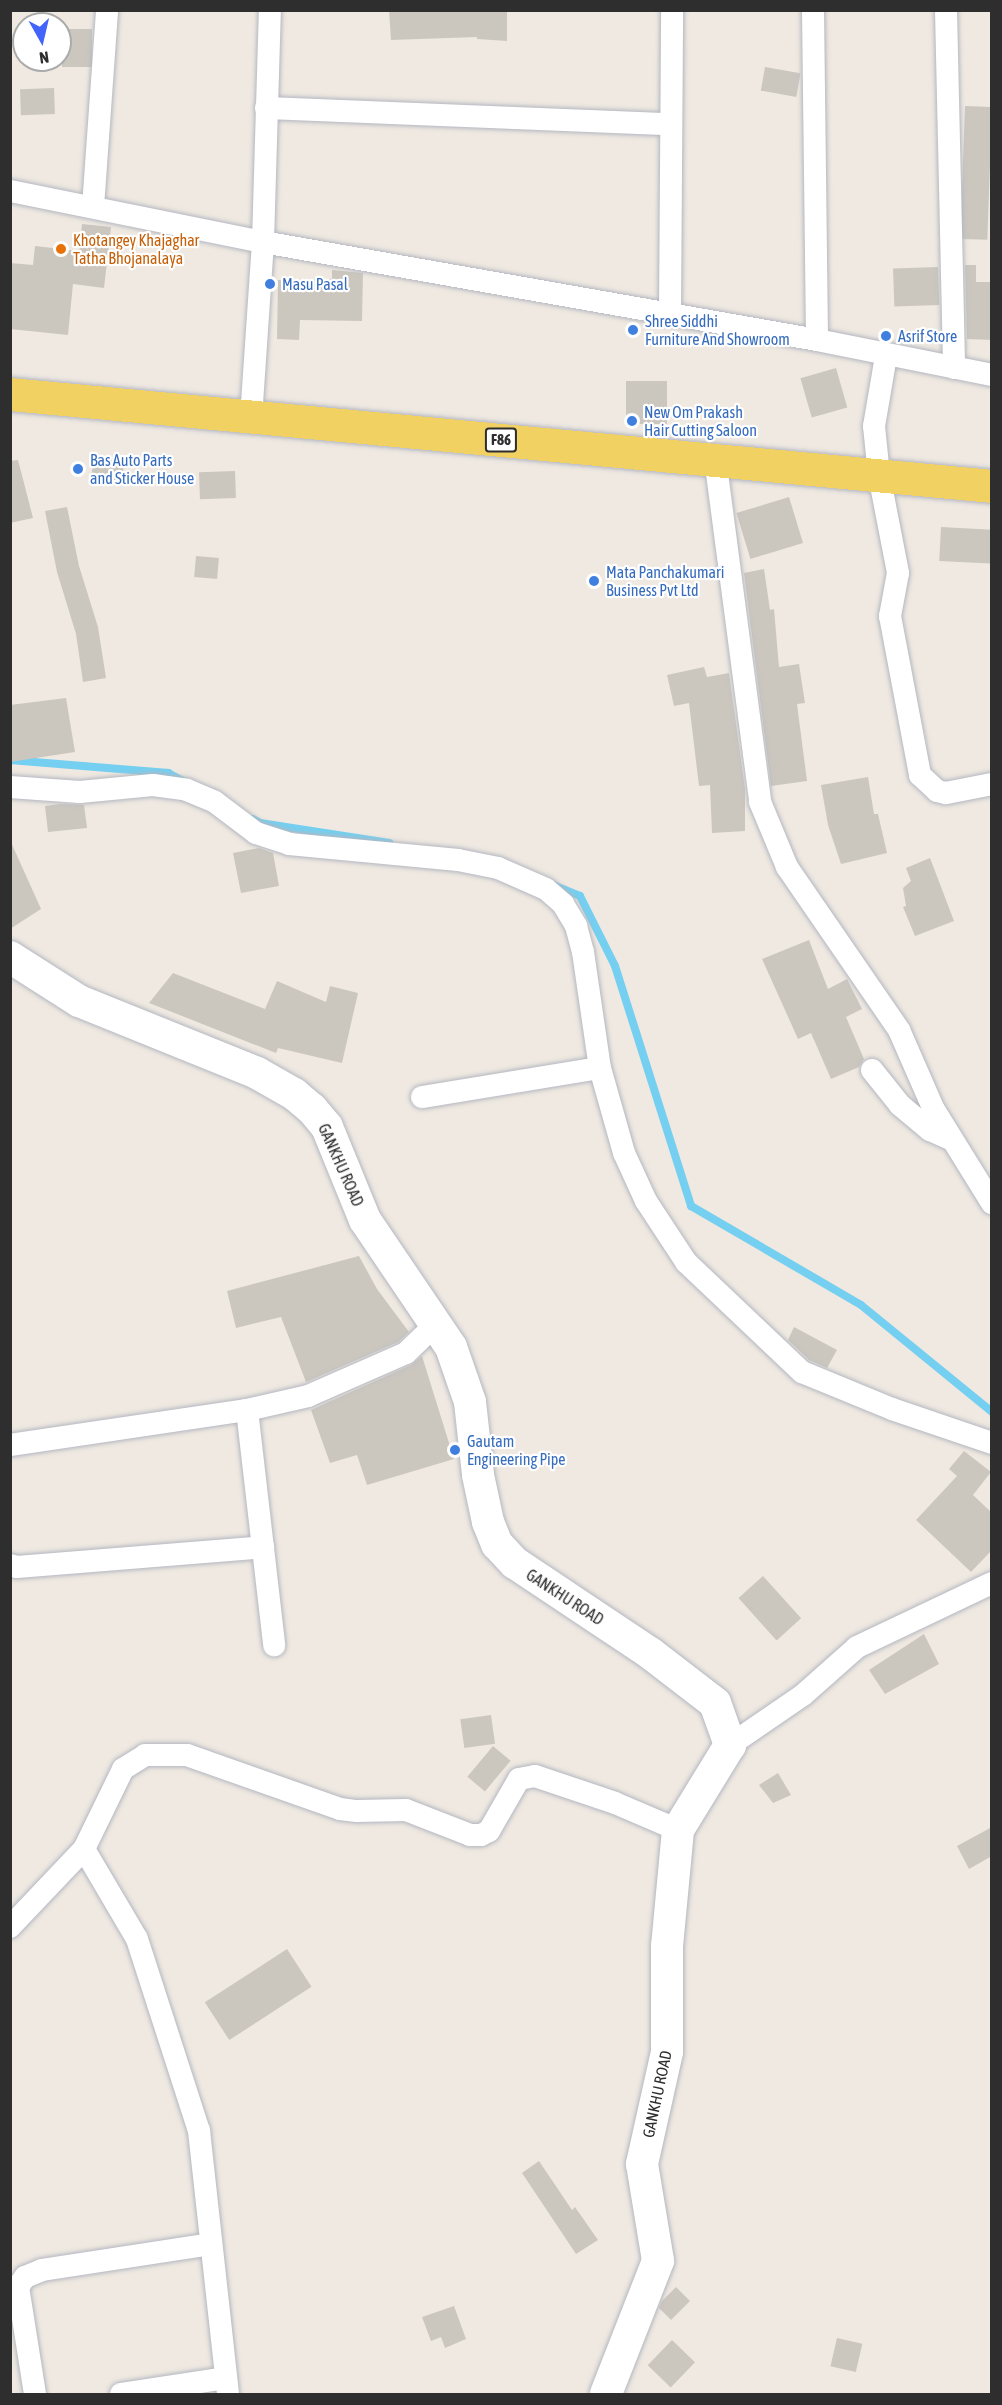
<!DOCTYPE html>
<html>
<head>
<meta charset="utf-8">
<style>
	body { margin:0 }
	#map { position:relative; width:1002px; height:2405px; overflow:hidden; background:#efe9e1; font-family:"Asap Condensed",sans-serif }
	div>[style] { position:absolute }
	[style*='--x'] { left:calc(var(--x)*1px); top:calc(var(--y)*1px); width:calc(var(--w)*1px); rotate:calc(var(--a)*1deg) }
	.stream>* { height:8px; margin:-4px; padding:0 4px; transform-origin:4px; border-radius:4px; background:#75cff0 }
	.building>* { inset:0; background:#cbc7bf; transform-origin:0 0 }
	.roads { filter:drop-shadow(0 0 2px #b4b7c1) drop-shadow(0 0 2px #b4b7c1) }
	.street>* { height:22px; margin:-11px; padding:0 11px; transform-origin:11px; border-radius:11px; background:#fff }
	.secondary>* { height:32px; margin:-16px; padding:0 16px; transform-origin:16px; border-radius:16px; background:#fff }
	.primary>* { height:33px; margin:-16.5px; padding:0 16.5px; transform-origin:16.5px; border-radius:16.5px; background:#f2d163 }
	.dots>* { width:16px; height:16px; translate:-50% -50%; box-sizing:border-box; border:3px solid #fff; border-radius:50% }
	span { translate:-50% -50%; white-space:nowrap; text-align:center; line-height:1.15; -webkit-text-stroke:4.5px #fff; paint-order:stroke }
	.shield-label span { padding:2px 4px; background:#fff; border:2px solid; border-radius:4px; -webkit-text-stroke-width:0 }
	.shield-label { font-size:15px; color:#2e2e2e; font-weight:700 }
	.food-label { font-size:16px; color:#c56008 }
	.left { translate:0 -50%; text-align:left }
	.shop-label { font-size:16px; color:#366cbe }
	.street-label { font-size:16px; color:#2e2e2e }
	.frame { position:absolute; inset:0; border:12px solid #2e2e2e; pointer-events:none }
	.north { position:absolute; left:12px; top:12px; width:60px; height:60px; box-sizing:border-box; background:#fff; border:2px solid #ababab; border-radius:50%; rotate:172deg; font-size:16px; font-weight:700; line-height:24px; text-align:center; color:#2e2e2e }
	.north::after { content:''; display:block; margin:auto; width:21px; height:27px; background:#4264fb; clip-path:polygon(50% 0,100% 100%,50% 72%,0 100%) }
</style>
</head>
<body>
<div id="map">
	<div class="stream">
		<div style="--x:10;--y:760;--w:159;--a:4.7"></div>
		<div style="--x:168;--y:773;--w:19;--a:28"></div>
		<div style="--x:253;--y:819;--w:8;--a:30"></div>
		<div style="--x:260;--y:823;--w:131;--a:8.8"></div>
		<div style="--x:553;--y:885;--w:29;--a:22"></div>
		<div style="--x:580;--y:896;--w:78;--a:63.4"></div>
		<div style="--x:615;--y:966;--w:252;--a:72.4"></div>
		<div style="--x:691;--y:1206;--w:197;--a:30.2"></div>
		<div style="--x:861;--y:1305;--w:169;--a:39.2"></div>
	</div>
	<div class="building">
		<div style="clip-path:polygon(389px 10px,507px 10px,507px 41px,477px 39px,477px 37px,391px 40px)"></div>
		<div style="left:62px;top:29px;width:30px;height:38px"></div>
		<div style="left:765px;top:67px;width:36px;height:24px;rotate:10deg"></div>
		<div style="left:54px;top:88px;width:26px;height:34px;rotate:88deg"></div>
		<div style="left:965px;top:106px;width:27px;height:133px;rotate:2deg"></div>
		<div style="clip-path:polygon(82px 224px,111px 227px,104px 288px,73px 284px,68px 335px,10px 329px,10px 263px,33px 265px,35px 246px,79px 251px)"></div>
		<div style="clip-path:polygon(965px 265px,976px 265px,976px 282px,992px 282px,992px 340px,967px 339px)"></div>
		<div style="left:938px;top:267px;width:38px;height:45px;rotate:88deg"></div>
		<div style="clip-path:polygon(332px 270px,363px 273px,362px 321px,300px 320px,299px 340px,277px 339px,278px 280px,332px 279px)"></div>
		<div style="left:836px;top:368px;width:41px;height:37px;rotate:74deg"></div>
		<div style="left:626px;top:381px;width:41px;height:43px"></div>
		<div style="left:93px;top:458px;width:31px;height:25px;rotate:4deg"></div>
		<div style="clip-path:polygon(18px 460px,33px 518px,10px 523px,10px 461px)"></div>
		<div style="left:235px;top:471px;width:27px;height:36px;rotate:88deg"></div>
		<div style="left:789px;top:497px;width:48px;height:55px;rotate:73deg"></div>
		<div style="clip-path:polygon(67px 507px,79px 566px,98px 627px,106px 678px,83px 682px,76px 634px,57px 572px,45px 511px)"></div>
		<div style="left:941px;top:527px;width:51px;height:34px;rotate:3deg"></div>
		<div style="left:196px;top:556px;width:23px;height:21px;rotate:5deg"></div>
		<div style="clip-path:polygon(764px 569px,770px 610px,774px 609px,779px 667px,799px 664px,805px 703px,797px 704px,807px 781px,771px 786px,744px 573px)"></div>
		<div style="clip-path:polygon(704px 667px,707px 677px,729px 673px,745px 789px,745px 831px,712px 833px,710px 785px,699px 786px,689px 703px,674px 706px,667px 675px)"></div>
		<div style="clip-path:polygon(66px 698px,75px 752px,10px 762px,10px 705px)"></div>
		<div style="clip-path:polygon(868px 777px,874px 814px,878px 814px,887px 853px,841px 864px,828px 825px,821px 785px)"></div>
		<div style="clip-path:polygon(60px 804px,84px 805px,87px 828px,48px 832px,45px 806px)"></div>
		<div style="clip-path:polygon(10px 840px,41px 909px,10px 929px)"></div>
		<div style="clip-path:polygon(259px 848px,273px 853px,279px 886px,241px 893px,233px 853px)"></div>
		<div style="clip-path:polygon(930px 858px,954px 921px,915px 936px,903px 907px,906px 906px,903px 888px,911px 881px,906px 868px)"></div>
		<div style="clip-path:polygon(809px 940px,828px 989px,847px 979px,862px 1009px,846px 1017px,864px 1059px,859px 1067px,831px 1079px,811px 1033px,798px 1039px,762px 959px)"></div>
		<div style="clip-path:polygon(173px 973px,265px 1009px,277px 981px,326px 1002px,330px 986px,358px 993px,342px 1063px,278px 1048px,276px 1053px,149px 1003px)"></div>
		<div style="clip-path:polygon(359px 1256px,377px 1289px,409px 1332px,398px 1342px,306px 1382px,281px 1317px,236px 1328px,227px 1291px)"></div>
		<div style="clip-path:polygon(794px 1327px,837px 1350px,827px 1368px,809px 1360px,788px 1340px)"></div>
		<div style="clip-path:polygon(422px 1356px,454px 1459px,367px 1485px,357px 1455px,330px 1463px,311px 1410px,411px 1365px)"></div>
		<div style="clip-path:polygon(964px 1451px,991px 1472px,973px 1495px,992px 1513px,992px 1550px,971px 1572px,916px 1520px,957px 1476px,949px 1469px)"></div>
		<div style="left:763px;top:1576px;width:57px;height:33px;rotate:48deg"></div>
		<div style="clip-path:polygon(924px 1634px,939px 1664px,885px 1694px,869px 1670px)"></div>
		<div style="left:491px;top:1715px;width:29px;height:31px;rotate:82deg"></div>
		<div style="left:493px;top:1746px;width:23px;height:40px;rotate:40deg"></div>
		<div style="clip-path:polygon(778px 1773px,791px 1795px,773px 1803px,759px 1785px)"></div>
		<div style="clip-path:polygon(992px 1827px,992px 1856px,969px 1869px,957px 1846px)"></div>
		<div style="left:287px;top:1949px;width:45px;height:98px;rotate:57deg"></div>
		<div style="clip-path:polygon(539px 2161px,572px 2210px,575px 2207px,598px 2240px,576px 2254px,522px 2173px)"></div>
		<div style="clip-path:polygon(676px 2287px,690px 2301px,671px 2320px,659px 2308px,662px 2301px)"></div>
		<div style="clip-path:polygon(454px 2306px,466px 2339px,445px 2348px,441px 2337px,431px 2341px,422px 2317px)"></div>
		<div style="left:837px;top:2338px;width:26px;height:29px;rotate:13deg"></div>
		<div style="left:672px;top:2340px;width:32px;height:35px;rotate:44deg"></div>
	</div>
	<div class="roads">
		<div class="street">
			<div style="--x:813;--y:10;--w:330;--a:89.3"></div>
			<div style="--x:946;--y:10;--w:358;--a:88.7"></div>
			<div style="--x:266;--y:108;--w:405;--a:2.3"></div>
			<div style="--x:10;--y:191;--w:258;--a:11.4"></div>
			<div style="--x:263;--y:242;--w:563;--a:10.03"></div>
			<div style="--x:817;--y:340;--w:178;--a:11.3"></div>
			<div style="--x:93;--y:207;--w:197;--a:-85.9"></div>
			<div style="--x:670;--y:314;--w:304;--a:-89.6"></div>
			<div style="--x:886;--y:356;--w:71;--a:99.7"></div>
			<div style="--x:874;--y:426;--w:49;--a:84.2"></div>
			<div style="--x:879;--y:475;--w:100;--a:79"></div>
			<div style="--x:898;--y:573;--w:44;--a:100.5"></div>
			<div style="--x:890;--y:616;--w:162;--a:79.3"></div>
			<div style="--x:920;--y:775;--w:23;--a:43"></div>
			<div style="--x:937;--y:791;--w:9;--a:13"></div>
			<div style="--x:946;--y:793;--w:47;--a:-11.1"></div>
			<div style="--x:251;--y:418;--w:176;--a:-86.1"></div>
			<div style="--x:263;--y:242;--w:232;--a:-88.3"></div>
			<div style="--x:715;--y:458;--w:347;--a:82.5"></div>
			<div style="--x:760;--y:802;--w:70;--a:67.4"></div>
			<div style="--x:787;--y:867;--w:198;--a:55.5"></div>
			<div style="--x:899;--y:1030;--w:85;--a:66.4"></div>
			<div style="--x:933;--y:1108;--w:112;--a:58.2"></div>
			<div style="--x:10;--y:787;--w:70;--a:4.1"></div>
			<div style="--x:80;--y:792;--w:73;--a:-5.5"></div>
			<div style="--x:153;--y:785;--w:34;--a:8"></div>
			<div style="--x:187;--y:790;--w:30;--a:23"></div>
			<div style="--x:215;--y:802;--w:51;--a:37.1"></div>
			<div style="--x:256;--y:833;--w:35;--a:18"></div>
			<div style="--x:289;--y:844;--w:170;--a:5.4"></div>
			<div style="--x:458;--y:860;--w:41;--a:11.3"></div>
			<div style="--x:498;--y:868;--w:52;--a:23.6"></div>
			<div style="--x:546;--y:889;--w:23;--a:41"></div>
			<div style="--x:563;--y:904;--w:26;--a:59"></div>
			<div style="--x:576;--y:926;--w:27;--a:75"></div>
			<div style="--x:583;--y:952;--w:117;--a:81.7"></div>
			<div style="--x:600;--y:1068;--w:88;--a:74.2"></div>
			<div style="--x:624;--y:1153;--w:53;--a:65.4"></div>
			<div style="--x:646;--y:1201;--w:73;--a:56.7"></div>
			<div style="--x:686;--y:1262;--w:160;--a:43.5"></div>
			<div style="--x:802;--y:1372;--w:97;--a:22.3"></div>
			<div style="--x:892;--y:1409;--w:106;--a:18.8"></div>
			<div style="--x:872;--y:1070;--w:45;--a:51.3"></div>
			<div style="--x:900;--y:1105;--w:39;--a:40"></div>
			<div style="--x:930;--y:1130;--w:24;--a:24"></div>
			<div style="--x:422;--y:1097;--w:180;--a:-9.3"></div>
			<div style="--x:247;--y:1410;--w:237;--a:83.4"></div>
			<div style="--x:10;--y:1445;--w:240;--a:-8.4"></div>
			<div style="--x:247;--y:1410;--w:63;--a:-12.9"></div>
			<div style="--x:308;--y:1396;--w:107;--a:-23.7"></div>
			<div style="--x:406;--y:1353;--w:40;--a:-44"></div>
			<div style="--x:10;--y:1565;--w:7;--a:16"></div>
			<div style="--x:17;--y:1567;--w:247;--a:-4.6"></div>
			<div style="--x:730;--y:1745;--w:88;--a:-34.4"></div>
			<div style="--x:803;--y:1695;--w:72;--a:-41.6"></div>
			<div style="--x:857;--y:1647;--w:149;--a:-25.4"></div>
			<div style="--x:84;--y:1849;--w:104;--a:59.5"></div>
			<div style="--x:137;--y:1939;--w:202;--a:72.1"></div>
			<div style="--x:199;--y:2131;--w:265;--a:83.7"></div>
			<div style="--x:10;--y:1927;--w:108;--a:-46.5"></div>
			<div style="--x:84;--y:1849;--w:89;--a:-64"></div>
			<div style="--x:123;--y:1769;--w:26;--a:-32"></div>
			<div style="--x:145;--y:1755;--w:42;--a:0"></div>
			<div style="--x:187;--y:1755;--w:162;--a:19.4"></div>
			<div style="--x:340;--y:1809;--w:17;--a:7"></div>
			<div style="--x:357;--y:1811;--w:49;--a:-1.2"></div>
			<div style="--x:406;--y:1810;--w:69;--a:21.3"></div>
			<div style="--x:470;--y:1835;--w:11;--a:0"></div>
			<div style="--x:481;--y:1835;--w:9;--a:-27"></div>
			<div style="--x:489;--y:1831;--w:60;--a:-60"></div>
			<div style="--x:519;--y:1779;--w:16;--a:-11"></div>
			<div style="--x:535;--y:1776;--w:84;--a:18.6"></div>
			<div style="--x:615;--y:1803;--w:69;--a:23.2"></div>
			<div style="--x:35;--y:2394;--w:108;--a:-99"></div>
			<div style="--x:18;--y:2287;--w:12;--a:-55"></div>
			<div style="--x:25;--y:2277;--w:18;--a:-22"></div>
			<div style="--x:42;--y:2270;--w:171;--a:-8.7"></div>
			<div style="--x:121;--y:2394;--w:106;--a:-8.7"></div>
		</div>
		<div class="secondary">
			<div style="--x:10;--y:957;--w:82;--a:32.5"></div>
			<div style="--x:79;--y:1001;--w:192;--a:22"></div>
			<div style="--x:257;--y:1073;--w:43;--a:29.6"></div>
			<div style="--x:294;--y:1094;--w:23;--a:40"></div>
			<div style="--x:312;--y:1109;--w:23;--a:50"></div>
			<div style="--x:327;--y:1127;--w:100;--a:67.8"></div>
			<div style="--x:365;--y:1220;--w:153;--a:55.9"></div>
			<div style="--x:451;--y:1347;--w:58;--a:70.9"></div>
			<div style="--x:470;--y:1402;--w:73;--a:83.7"></div>
			<div style="--x:478;--y:1475;--w:48;--a:78"></div>
			<div style="--x:488;--y:1522;--w:24;--a:68"></div>
			<div style="--x:497;--y:1544;--w:26;--a:47"></div>
			<div style="--x:515;--y:1563;--w:162;--a:33.7"></div>
			<div style="--x:650;--y:1653;--w:82;--a:37.6"></div>
			<div style="--x:715;--y:1703;--w:45;--a:70.3"></div>
			<div style="--x:730;--y:1745;--w:100;--a:121.5"></div>
			<div style="--x:678;--y:1830;--w:117;--a:95.4"></div>
			<div style="--x:667;--y:1946;--w:106;--a:90"></div>
			<div style="--x:667;--y:2052;--w:115;--a:102.6"></div>
			<div style="--x:642;--y:2164;--w:98;--a:80.6"></div>
			<div style="--x:658;--y:2261;--w:143;--a:111.4"></div>
		</div>
		<div class="primary">
			<div style="--x:10;--y:394;--w:986;--a:5.35"></div>
		</div>
	</div>
	<div class="dots">
		<div style="left:61px;top:249px;background:#e8710a"></div>
		<div style="left:270px;top:284px;background:#3f7fe0"></div>
		<div style="left:633px;top:330px;background:#3f7fe0"></div>
		<div style="left:886px;top:336px;background:#3f7fe0"></div>
		<div style="left:632px;top:421px;background:#3f7fe0"></div>
		<div style="left:78px;top:469px;background:#3f7fe0"></div>
		<div style="left:594px;top:581px;background:#3f7fe0"></div>
		<div style="left:455px;top:1450px;background:#3f7fe0"></div>
	</div>
	<div class="shield-label">
		<span style="left:501px;top:440px">F86</span>
	</div>
	<div class="food-label">
		<span class="left" style="left:73px;top:249px">Khotangey Khajaghar<br>Tatha Bhojanalaya</span>
	</div>
	<div class="shop-label">
		<span class="left" style="left:282px;top:284px">Masu Pasal</span>
		<span class="left" style="left:645px;top:330px">Shree Siddhi<br>Furniture And Showroom</span>
		<span class="left" style="left:898px;top:336px">Asrif Store</span>
		<span class="left" style="left:644px;top:421px">New Om Prakash<br>Hair Cutting Saloon</span>
		<span class="left" style="left:90px;top:469px">Bas Auto Parts<br>and Sticker House</span>
		<span class="left" style="left:606px;top:581px">Mata Panchakumari<br>Business Pvt Ltd</span>
		<span class="left" style="left:467px;top:1450px">Gautam<br>Engineering Pipe</span>
	</div>
	<div class="street-label">
		<span style="left:341px;top:1165px;rotate:66deg">GANKHU ROAD</span>
		<span style="left:565px;top:1597px;rotate:33deg">GANKHU ROAD</span>
		<span style="left:657px;top:2094px;rotate:-78deg">GANKHU ROAD</span>
	</div>
	<div class="frame"></div>
	<div class="north">N</div>
</div>
</body>
</html>
